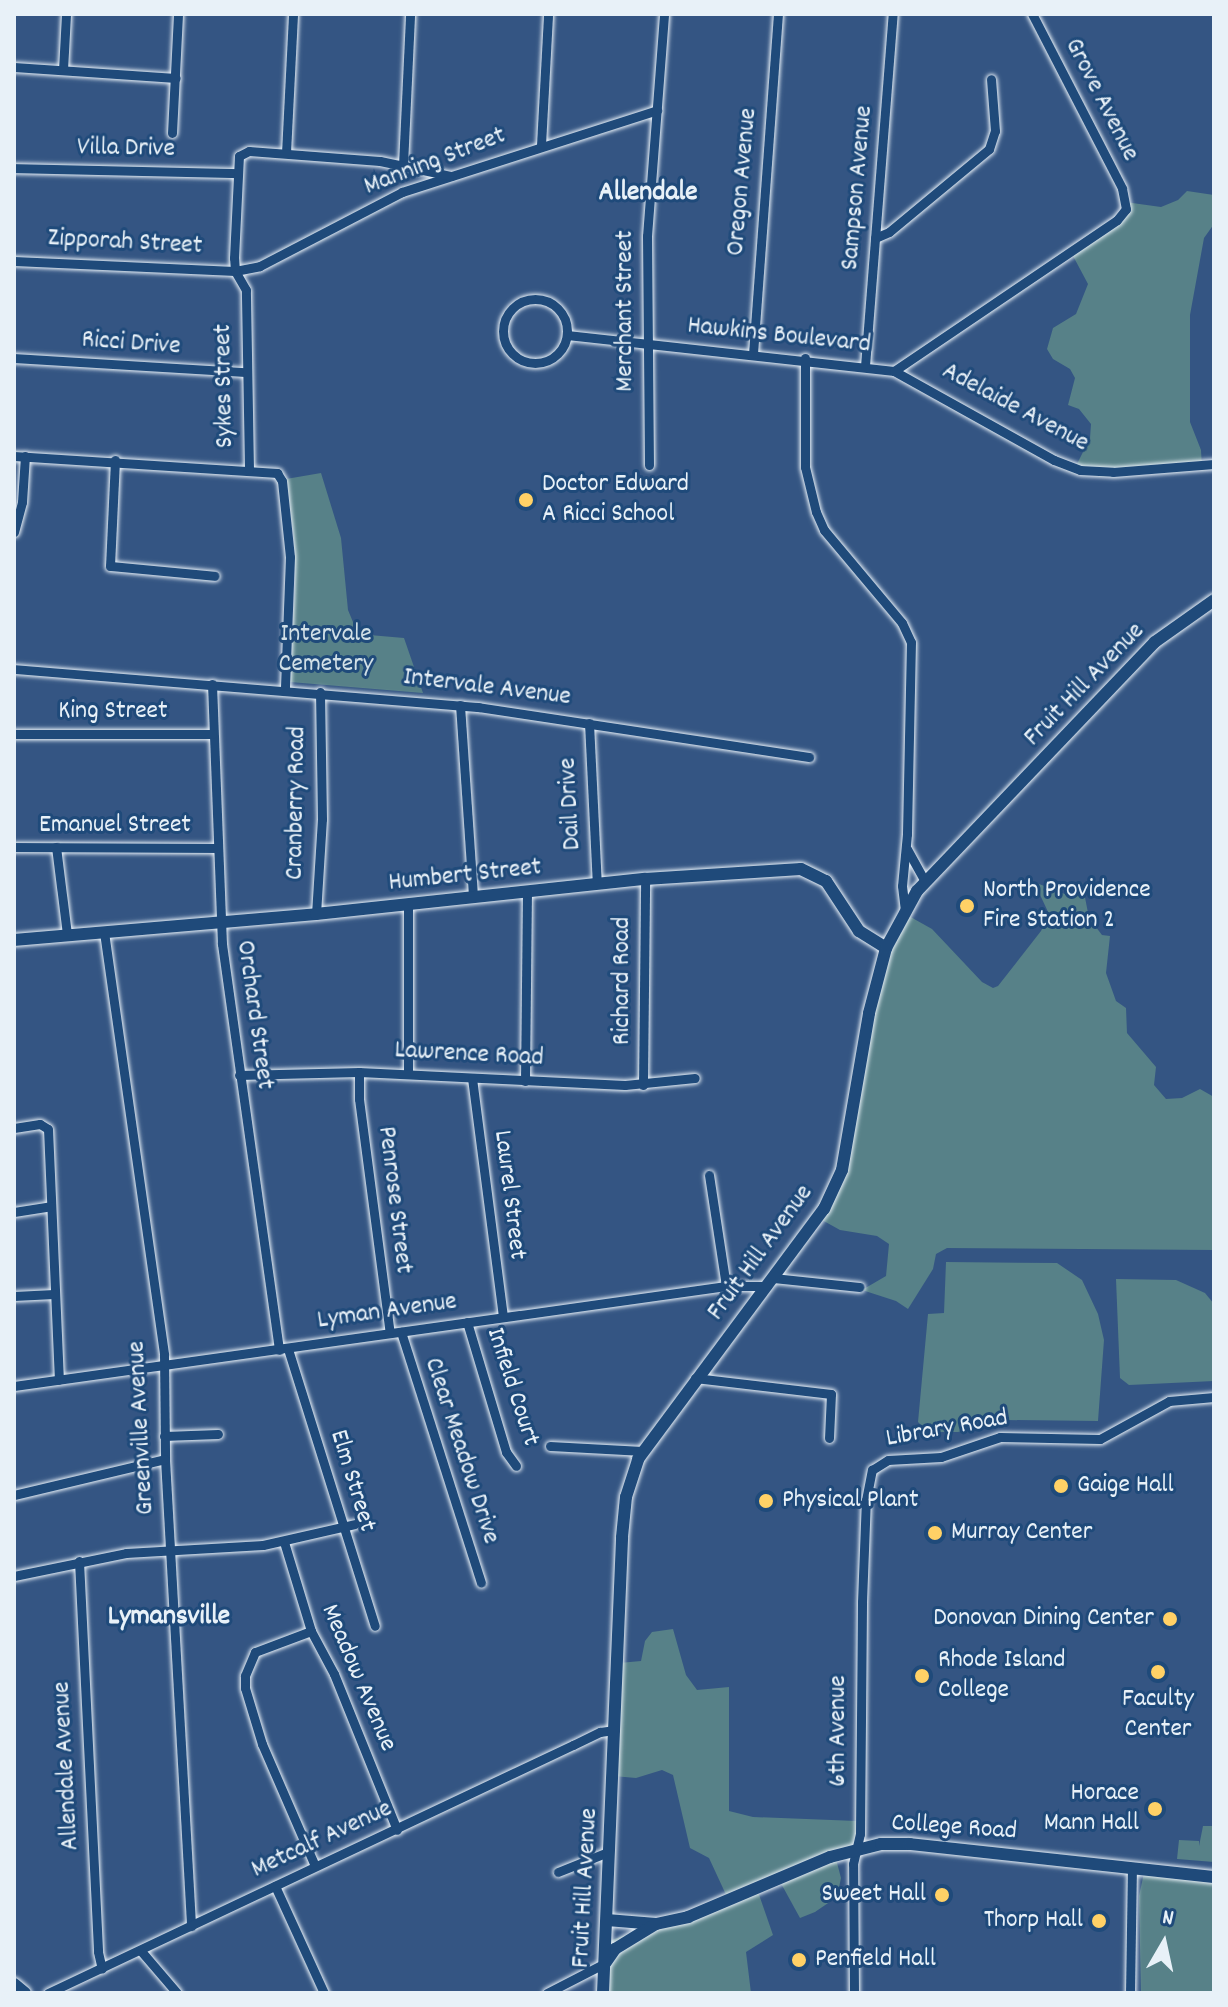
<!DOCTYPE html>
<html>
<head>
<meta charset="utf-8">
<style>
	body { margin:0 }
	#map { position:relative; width:1228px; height:2007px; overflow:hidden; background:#345583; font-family:Dekko,sans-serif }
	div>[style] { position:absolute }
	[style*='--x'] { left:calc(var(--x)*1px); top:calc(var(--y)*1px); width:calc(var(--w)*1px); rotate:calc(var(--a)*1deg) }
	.green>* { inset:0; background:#578188 }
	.roads { filter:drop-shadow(0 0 2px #e8f1f8) drop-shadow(0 0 2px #e8f1f8) }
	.street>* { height:9px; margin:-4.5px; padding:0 4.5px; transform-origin:4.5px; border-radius:4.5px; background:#1f4a7a }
	.street>.ring { margin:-4.5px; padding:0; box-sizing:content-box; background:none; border:9px solid #1f4a7a; border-radius:50% }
	.secondary>* { height:12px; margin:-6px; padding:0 6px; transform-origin:6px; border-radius:6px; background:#1f4a7a }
	.dots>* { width:22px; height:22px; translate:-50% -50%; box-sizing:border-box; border:4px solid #1f4a7a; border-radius:50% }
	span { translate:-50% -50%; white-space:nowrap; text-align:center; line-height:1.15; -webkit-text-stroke:6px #1f4a7a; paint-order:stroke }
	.street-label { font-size:26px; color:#e8f1f8 }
	.poi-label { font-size:26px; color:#e8f1f8 }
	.left { translate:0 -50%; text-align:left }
	.right { translate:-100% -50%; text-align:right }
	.park-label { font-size:26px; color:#d2e0e7 }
	.neighbourhood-label { font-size:28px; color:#e8f1f8; font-weight:700 }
	.frame { position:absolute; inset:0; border:16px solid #e8f1f8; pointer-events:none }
	.north { position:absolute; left:1124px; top:1903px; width:80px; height:80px; -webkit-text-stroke:6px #1f4a7a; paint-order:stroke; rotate:9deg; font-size:22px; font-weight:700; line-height:32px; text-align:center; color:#e8f1f8 }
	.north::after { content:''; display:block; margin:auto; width:28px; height:36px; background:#e8f1f8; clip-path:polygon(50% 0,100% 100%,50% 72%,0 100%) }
</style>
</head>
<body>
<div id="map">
	<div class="green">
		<div style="clip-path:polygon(1187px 191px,1214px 195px,1214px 224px,1204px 238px,1190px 315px,1190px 422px,1201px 450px,1202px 468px,1102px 477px,1074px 470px,1090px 438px,1091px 424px,1079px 409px,1068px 405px,1075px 378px,1070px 369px,1053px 359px,1047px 349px,1053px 328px,1076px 314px,1088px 284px,1072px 254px,1119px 220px,1125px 202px,1161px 207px,1178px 200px)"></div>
		<div style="clip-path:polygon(321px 473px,341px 538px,348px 610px,358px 634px,404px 638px,423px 693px,290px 682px,295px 586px,294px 538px,286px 479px)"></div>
		<div style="clip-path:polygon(1034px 882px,1070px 896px,1082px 882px,1089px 918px,1102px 935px,1110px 936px,1106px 973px,1116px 1001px,1126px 1008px,1127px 1033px,1156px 1067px,1154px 1085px,1166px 1099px,1182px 1098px,1200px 1089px,1214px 1097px,1214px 1250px,947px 1248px,936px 1254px,933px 1269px,908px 1309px,896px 1301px,862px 1290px,886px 1276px,889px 1244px,877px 1236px,840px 1230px,822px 1220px,834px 1191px,879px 975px,907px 915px,932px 929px,982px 982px,993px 988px,998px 986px,1041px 931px,1049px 914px)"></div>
		<div style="clip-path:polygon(946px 1262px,1057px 1263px,1082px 1280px,1098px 1314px,1104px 1340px,1098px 1421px,1006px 1420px,958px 1432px,928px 1432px,918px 1422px,928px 1314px,944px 1313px)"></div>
		<div style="clip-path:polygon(1116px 1279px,1176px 1280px,1205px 1293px,1214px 1304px,1214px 1381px,1129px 1385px,1120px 1378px)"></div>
		<div style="clip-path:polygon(673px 1629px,686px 1675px,697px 1690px,729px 1687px,729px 1811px,753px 1817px,857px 1821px,855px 1853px,836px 1859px,841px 1878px,837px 1897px,815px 1912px,800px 1918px,778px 1878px,756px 1886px,773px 1935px,746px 1952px,751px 1993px,603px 1993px,606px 1942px,728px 1899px,709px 1858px,690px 1848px,673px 1775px,662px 1770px,636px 1778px,613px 1776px,619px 1663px,641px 1661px,645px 1641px,652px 1632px)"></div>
		<div style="clip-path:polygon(1214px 1812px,1214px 1862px,1177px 1859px,1179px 1840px,1199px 1841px,1199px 1846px,1203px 1826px,1213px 1826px)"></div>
		<div style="clip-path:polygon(1144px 1873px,1214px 1881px,1214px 1993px,1141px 1993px,1139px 1896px)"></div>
	</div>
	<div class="roads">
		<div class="street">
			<div style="--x:14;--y:67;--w:162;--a:3.9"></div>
			<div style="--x:63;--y:70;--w:56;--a:-86.9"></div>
			<div style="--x:172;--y:133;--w:119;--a:-87.1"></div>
			<div style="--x:541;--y:145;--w:131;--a:-86.9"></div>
			<div style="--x:286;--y:153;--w:139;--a:-87.1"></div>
			<div style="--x:403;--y:165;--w:151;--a:-87.3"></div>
			<div style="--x:14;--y:168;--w:223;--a:1.3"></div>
			<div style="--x:875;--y:238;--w:15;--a:-23"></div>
			<div style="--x:889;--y:232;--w:130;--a:-39.7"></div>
			<div style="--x:989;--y:149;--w:19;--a:-72"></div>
			<div style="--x:995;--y:131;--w:52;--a:-94.4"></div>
			<div style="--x:14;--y:261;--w:221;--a:2.6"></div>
			<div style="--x:235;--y:271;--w:25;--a:-11"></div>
			<div style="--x:260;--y:266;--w:160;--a:-27.5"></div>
			<div style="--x:402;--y:192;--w:268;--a:-17.8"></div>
			<div class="ring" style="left:503px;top:299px;width:55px;height:55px"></div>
			<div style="--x:567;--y:335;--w:329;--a:6.3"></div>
			<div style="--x:894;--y:371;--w:269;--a:-34.1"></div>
			<div style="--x:1117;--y:220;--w:14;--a:-51"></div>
			<div style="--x:1126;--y:209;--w:21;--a:-101"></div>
			<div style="--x:1122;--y:188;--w:196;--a:-117.3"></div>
			<div style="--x:753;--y:354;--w:341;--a:-85.8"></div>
			<div style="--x:14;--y:358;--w:231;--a:3.5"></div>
			<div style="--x:805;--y:358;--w:109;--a:90"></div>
			<div style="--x:805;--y:467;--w:46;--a:76.3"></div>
			<div style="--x:816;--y:512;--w:20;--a:66"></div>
			<div style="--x:824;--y:530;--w:121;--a:50"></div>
			<div style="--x:902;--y:623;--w:21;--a:65"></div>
			<div style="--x:911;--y:642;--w:192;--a:91.2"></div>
			<div style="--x:907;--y:834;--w:52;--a:95.5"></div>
			<div style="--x:902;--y:886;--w:23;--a:83"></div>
			<div style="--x:865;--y:366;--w:353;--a:-85.5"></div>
			<div style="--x:894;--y:371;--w:183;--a:29.1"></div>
			<div style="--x:1054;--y:460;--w:28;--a:21"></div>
			<div style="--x:1080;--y:470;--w:33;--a:3"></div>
			<div style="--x:1113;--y:472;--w:101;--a:-4.5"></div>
			<div style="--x:14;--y:456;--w:264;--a:3.7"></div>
			<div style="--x:277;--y:473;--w:9;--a:58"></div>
			<div style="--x:282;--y:481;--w:76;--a:84"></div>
			<div style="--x:290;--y:557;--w:132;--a:92.2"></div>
			<div style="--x:115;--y:460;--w:106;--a:92.7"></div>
			<div style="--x:110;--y:566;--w:105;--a:5.4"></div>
			<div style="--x:649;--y:465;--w:229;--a:-90.5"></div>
			<div style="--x:647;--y:236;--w:223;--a:-85.6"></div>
			<div style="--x:249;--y:469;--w:179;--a:-91"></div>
			<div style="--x:246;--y:290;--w:22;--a:-120"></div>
			<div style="--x:235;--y:271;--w:13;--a:-94"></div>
			<div style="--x:234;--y:258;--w:102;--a:-87.2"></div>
			<div style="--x:239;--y:156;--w:11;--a:-27"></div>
			<div style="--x:249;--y:151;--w:131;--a:4.4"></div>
			<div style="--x:380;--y:161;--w:73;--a:11.9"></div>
			<div style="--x:14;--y:532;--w:31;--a:-75"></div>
			<div style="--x:22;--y:502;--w:46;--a:-86.3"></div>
			<div style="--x:14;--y:669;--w:466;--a:4.7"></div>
			<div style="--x:478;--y:707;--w:335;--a:8.6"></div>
			<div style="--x:212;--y:684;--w:260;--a:87.8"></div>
			<div style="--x:222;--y:944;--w:410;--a:82"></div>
			<div style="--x:460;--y:705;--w:191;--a:86.1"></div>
			<div style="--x:589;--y:723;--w:161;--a:87.2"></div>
			<div style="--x:14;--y:734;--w:198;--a:0"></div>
			<div style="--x:14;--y:847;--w:202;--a:0.3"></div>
			<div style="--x:56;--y:847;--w:88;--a:82.8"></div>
			<div style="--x:907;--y:849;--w:37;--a:61"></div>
			<div style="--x:316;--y:914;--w:95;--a:-86.4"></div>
			<div style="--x:322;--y:819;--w:127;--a:-90.9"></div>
			<div style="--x:104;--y:932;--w:427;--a:81.9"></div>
			<div style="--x:164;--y:1355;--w:104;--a:89.4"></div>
			<div style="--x:165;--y:1459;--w:468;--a:86.8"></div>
			<div style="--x:359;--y:1072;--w:27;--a:90"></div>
			<div style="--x:359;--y:1099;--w:236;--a:82.5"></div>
			<div style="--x:408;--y:1074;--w:170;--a:-90"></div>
			<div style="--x:239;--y:1075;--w:120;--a:-1.4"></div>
			<div style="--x:359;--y:1072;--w:266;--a:2.8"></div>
			<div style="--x:625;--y:1085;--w:70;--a:-5.7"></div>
			<div style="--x:472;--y:1078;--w:241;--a:82.6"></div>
			<div style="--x:525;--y:1081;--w:190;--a:-89.4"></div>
			<div style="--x:643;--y:1085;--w:206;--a:-89.4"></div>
			<div style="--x:14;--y:1128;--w:26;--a:-9"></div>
			<div style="--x:40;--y:1124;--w:9;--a:32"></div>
			<div style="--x:48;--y:1129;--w:251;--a:87.5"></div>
			<div style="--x:709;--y:1175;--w:112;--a:81.3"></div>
			<div style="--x:14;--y:1212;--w:37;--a:-9"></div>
			<div style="--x:773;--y:1278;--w:87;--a:5.9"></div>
			<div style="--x:14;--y:1296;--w:40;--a:-2.9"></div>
			<div style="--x:467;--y:1322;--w:136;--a:73.3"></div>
			<div style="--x:506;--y:1452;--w:17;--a:54"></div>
			<div style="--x:401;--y:1332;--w:263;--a:72.3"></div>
			<div style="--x:288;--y:1349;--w:290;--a:72.6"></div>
			<div style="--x:695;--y:1378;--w:137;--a:6.7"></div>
			<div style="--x:831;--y:1394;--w:44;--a:92.6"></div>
			<div style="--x:14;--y:1386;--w:719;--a:-7.99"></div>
			<div style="--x:726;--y:1286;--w:41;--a:0"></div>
			<div style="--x:164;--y:1436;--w:54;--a:-2.1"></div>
			<div style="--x:550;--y:1446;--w:93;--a:3.1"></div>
			<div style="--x:14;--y:1495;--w:155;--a:-13.4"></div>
			<div style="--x:284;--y:1542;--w:93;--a:73.1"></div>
			<div style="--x:311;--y:1631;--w:49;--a:61.9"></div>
			<div style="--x:334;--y:1674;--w:168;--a:68"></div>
			<div style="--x:79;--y:1561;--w:391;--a:87.2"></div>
			<div style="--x:98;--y:1952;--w:17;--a:77"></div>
			<div style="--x:14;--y:1576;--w:114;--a:-11.6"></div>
			<div style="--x:126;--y:1553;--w:137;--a:-3.3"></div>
			<div style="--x:263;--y:1545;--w:94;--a:-12.9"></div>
			<div style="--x:311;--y:1631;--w:60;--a:159.4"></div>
			<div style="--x:255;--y:1652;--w:26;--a:113"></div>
			<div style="--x:245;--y:1676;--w:12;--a:90"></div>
			<div style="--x:245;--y:1688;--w:59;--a:73.1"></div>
			<div style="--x:262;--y:1744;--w:133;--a:66.5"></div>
			<div style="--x:558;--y:1872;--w:54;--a:-21.8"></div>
			<div style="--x:275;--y:1886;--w:118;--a:65.4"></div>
			<div style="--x:141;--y:1951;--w:55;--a:49.4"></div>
			<div style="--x:48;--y:1993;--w:581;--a:-25.29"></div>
			<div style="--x:573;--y:1745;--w:30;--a:-26"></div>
			<div style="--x:600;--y:1732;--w:15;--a:-8"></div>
			<div style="--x:547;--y:1993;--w:65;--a:-27.3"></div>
			<div style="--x:854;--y:1993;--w:129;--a:-90.4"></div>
			<div style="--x:853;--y:1864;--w:31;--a:-77"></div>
			<div style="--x:860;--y:1834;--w:232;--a:-89.5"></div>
			<div style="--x:862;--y:1602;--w:102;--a:-87.8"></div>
			<div style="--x:866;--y:1500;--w:31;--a:-79"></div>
			<div style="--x:872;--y:1470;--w:19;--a:-32"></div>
			<div style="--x:888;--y:1460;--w:53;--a:-3.2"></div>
			<div style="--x:941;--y:1457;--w:62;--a:-18.7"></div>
			<div style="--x:1000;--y:1437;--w:100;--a:1.1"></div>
			<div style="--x:1100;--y:1439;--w:79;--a:-28.8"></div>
			<div style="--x:1169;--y:1401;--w:45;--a:-5.1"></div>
			<div style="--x:1130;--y:1993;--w:124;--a:-89.1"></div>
		</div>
		<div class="secondary">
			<div style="--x:14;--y:940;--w:303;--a:-4.9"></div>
			<div style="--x:316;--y:914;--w:331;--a:-6.1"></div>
			<div style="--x:645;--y:879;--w:156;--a:-3.7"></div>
			<div style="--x:801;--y:869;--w:28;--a:26"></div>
			<div style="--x:826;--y:881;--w:60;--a:56.6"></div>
			<div style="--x:859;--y:931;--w:32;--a:32"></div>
			<div style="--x:607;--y:1920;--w:49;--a:4.7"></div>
			<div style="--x:656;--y:1924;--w:33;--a:-12"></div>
			<div style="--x:688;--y:1917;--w:154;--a:-22.9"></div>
			<div style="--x:830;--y:1857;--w:53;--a:-14.3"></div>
			<div style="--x:881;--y:1844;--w:29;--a:0"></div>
			<div style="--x:910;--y:1844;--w:306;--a:6.2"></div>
			<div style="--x:606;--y:1962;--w:16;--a:-55"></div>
			<div style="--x:615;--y:1949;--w:48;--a:-31.4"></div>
			<div style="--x:14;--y:1984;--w:14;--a:39"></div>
			<div style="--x:603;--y:1993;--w:456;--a:-87.6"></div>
			<div style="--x:622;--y:1537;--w:40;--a:-84.3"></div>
			<div style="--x:626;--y:1497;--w:40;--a:-72"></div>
			<div style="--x:638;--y:1459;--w:312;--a:-53.4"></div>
			<div style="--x:824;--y:1209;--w:43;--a:-65.2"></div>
			<div style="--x:842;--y:1170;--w:159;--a:-80.2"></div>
			<div style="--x:869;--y:1013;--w:67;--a:-75.3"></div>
			<div style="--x:886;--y:948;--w:65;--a:-61.5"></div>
			<div style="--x:917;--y:891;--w:344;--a:-46.3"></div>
			<div style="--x:1155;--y:642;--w:72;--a:-35.4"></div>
		</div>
	</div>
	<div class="dots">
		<div style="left:526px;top:500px;background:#ffd166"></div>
		<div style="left:967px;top:906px;background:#ffd166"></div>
		<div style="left:1061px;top:1486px;background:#ffd166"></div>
		<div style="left:766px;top:1501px;background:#ffd166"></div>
		<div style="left:935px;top:1533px;background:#ffd166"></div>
		<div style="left:1170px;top:1619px;background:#ffd166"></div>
		<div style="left:1158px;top:1672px;background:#ffd166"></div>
		<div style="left:922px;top:1676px;background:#ffd166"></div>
		<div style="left:1155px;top:1809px;background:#ffd166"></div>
		<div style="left:942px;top:1895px;background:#ffd166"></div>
		<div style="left:1099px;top:1921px;background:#ffd166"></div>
		<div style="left:799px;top:1960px;background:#ffd166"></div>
	</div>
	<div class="street-label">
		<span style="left:1101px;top:100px;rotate:63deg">Grove Avenue</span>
		<span style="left:126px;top:149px;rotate:1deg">Villa Drive</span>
		<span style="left:435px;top:162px;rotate:-21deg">Manning Street</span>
		<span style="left:743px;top:182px;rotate:-85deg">Oregon Avenue</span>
		<span style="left:858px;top:188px;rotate:-85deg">Sampson Avenue</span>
		<span style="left:125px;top:243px;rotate:3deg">Zipporah Street</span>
		<span style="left:626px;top:311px;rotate:-90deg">Merchant Street</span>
		<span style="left:779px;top:336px;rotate:6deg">Hawkins Boulevard</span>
		<span style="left:131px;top:344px;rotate:4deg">Ricci Drive</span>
		<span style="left:225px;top:386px;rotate:-91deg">Sykes Street</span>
		<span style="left:1015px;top:408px;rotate:28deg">Adelaide Avenue</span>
		<span style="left:1085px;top:685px;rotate:-46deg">Fruit Hill Avenue</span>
		<span style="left:487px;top:688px;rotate:7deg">Intervale Avenue</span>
		<span style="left:113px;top:712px">King Street</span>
		<span style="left:297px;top:803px;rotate:-89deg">Cranberry Road</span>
		<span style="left:571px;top:804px;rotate:-93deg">Dail Drive</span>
		<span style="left:115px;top:826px">Emanuel Street</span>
		<span style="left:465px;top:876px;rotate:-6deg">Humbert Street</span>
		<span style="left:623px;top:981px;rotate:-90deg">Richard Road</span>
		<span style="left:254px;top:1015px;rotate:82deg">Orchard Street</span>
		<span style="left:469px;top:1055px;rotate:3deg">Lawrence Road</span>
		<span style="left:509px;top:1195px;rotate:83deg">Laurel Street</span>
		<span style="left:394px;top:1200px;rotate:83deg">Penrose Street</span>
		<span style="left:761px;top:1253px;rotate:-54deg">Fruit Hill Avenue</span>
		<span style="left:387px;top:1312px;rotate:-8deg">Lyman Avenue</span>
		<span style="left:512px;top:1387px;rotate:72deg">Infield Court</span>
		<span style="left:142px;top:1428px;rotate:-93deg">Greenville Avenue</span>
		<span style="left:947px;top:1429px;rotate:-10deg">Library Road</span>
		<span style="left:461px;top:1451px;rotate:72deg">Clear Meadow Drive</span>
		<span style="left:352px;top:1481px;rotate:73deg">Elm Street</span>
		<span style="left:358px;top:1678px;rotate:67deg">Meadow Avenue</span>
		<span style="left:839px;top:1731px;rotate:-90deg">6th Avenue</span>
		<span style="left:67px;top:1766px;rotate:-93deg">Allendale Avenue</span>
		<span style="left:954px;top:1828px;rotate:4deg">College Road</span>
		<span style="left:322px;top:1840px;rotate:-25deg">Metcalf Avenue</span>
		<span style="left:586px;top:1888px;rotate:-87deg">Fruit Hill Avenue</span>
	</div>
	<div class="poi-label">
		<span class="left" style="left:542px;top:500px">Doctor Edward<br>A Ricci School</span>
		<span class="left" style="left:983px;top:906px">North Providence<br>Fire Station 2</span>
		<span class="left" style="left:1077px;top:1486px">Gaige Hall</span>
		<span class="left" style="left:782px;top:1501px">Physical Plant</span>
		<span class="left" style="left:951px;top:1533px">Murray Center</span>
		<span class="right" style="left:1154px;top:1619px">Donovan Dining Center</span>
		<span class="left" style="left:938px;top:1676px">Rhode Island<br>College</span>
		<span style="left:1158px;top:1715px">Faculty<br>Center</span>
		<span class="right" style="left:1139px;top:1809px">Horace<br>Mann Hall</span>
		<span class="right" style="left:926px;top:1895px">Sweet Hall</span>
		<span class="right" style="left:1083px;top:1921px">Thorp Hall</span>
		<span class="left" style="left:815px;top:1960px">Penfield Hall</span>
	</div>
	<div class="park-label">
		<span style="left:326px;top:650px">Intervale<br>Cemetery</span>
	</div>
	<div class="neighbourhood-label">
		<span style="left:648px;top:194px">Allendale</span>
		<span style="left:169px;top:1618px">Lymansville</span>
	</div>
	<div class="frame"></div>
	<div class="north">N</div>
</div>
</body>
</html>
